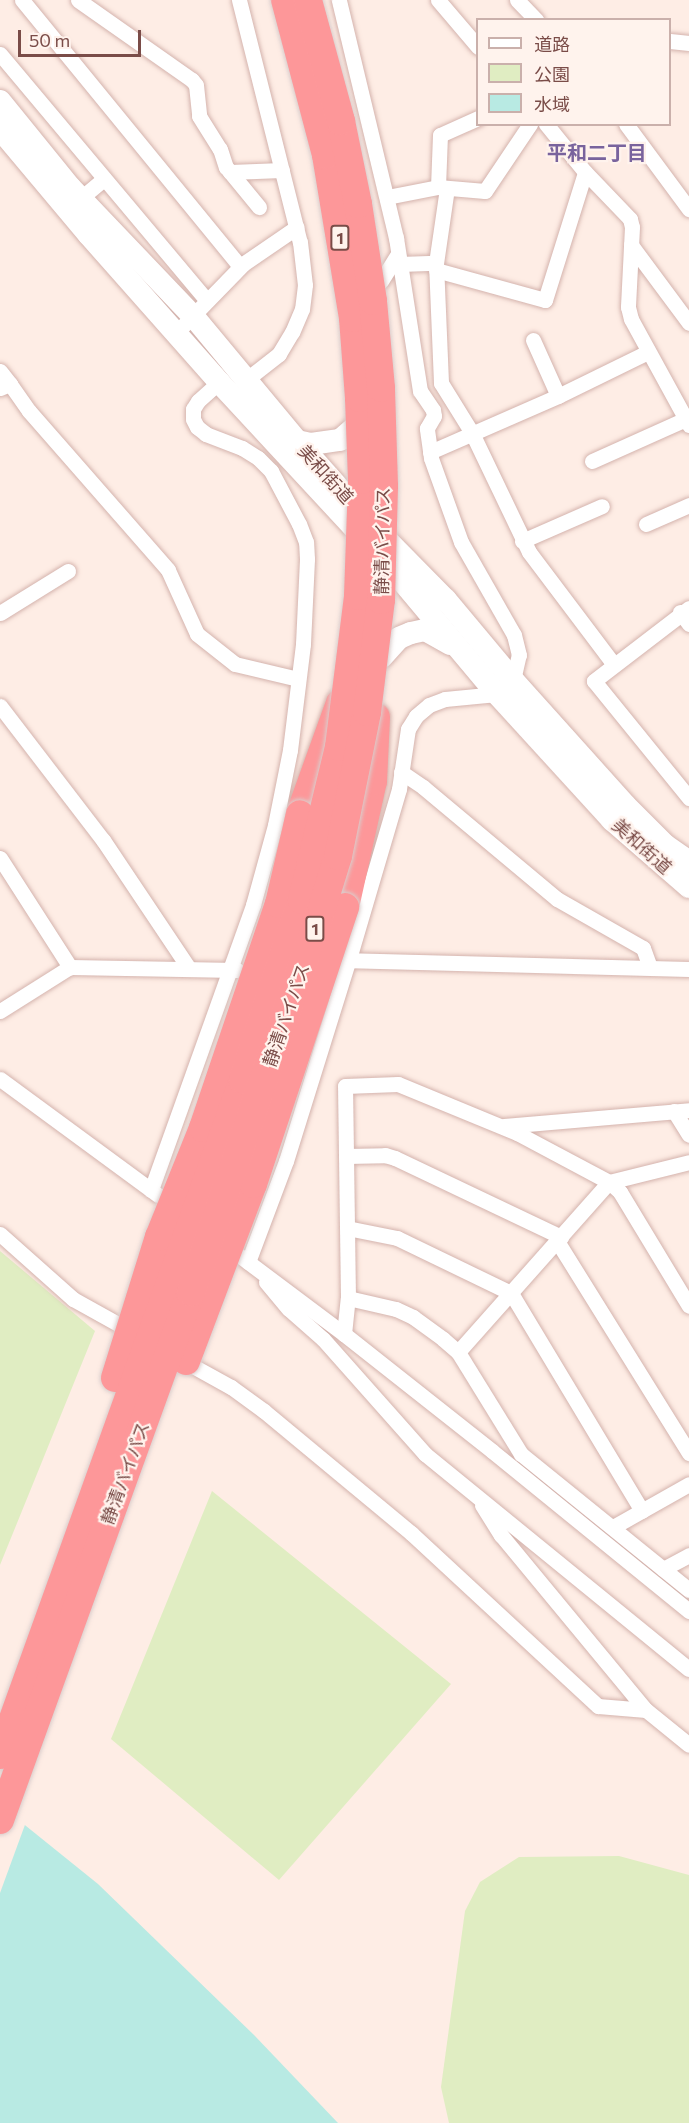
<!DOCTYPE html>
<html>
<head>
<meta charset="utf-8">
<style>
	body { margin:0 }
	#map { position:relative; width:689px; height:2123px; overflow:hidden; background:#feede5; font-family:Commissioner,"Noto Sans JP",sans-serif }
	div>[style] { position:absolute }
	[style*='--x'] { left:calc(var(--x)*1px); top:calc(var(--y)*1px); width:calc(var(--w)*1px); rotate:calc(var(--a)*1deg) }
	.green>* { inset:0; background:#e0edc2 }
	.water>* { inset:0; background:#b8eae3 }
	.pier>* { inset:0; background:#feede5 }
	.roads { filter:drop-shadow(0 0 2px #d4b3ad) drop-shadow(0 0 2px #d4b3ad) }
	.street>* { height:15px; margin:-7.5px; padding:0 7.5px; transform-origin:7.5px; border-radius:7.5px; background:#fff }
	.secondary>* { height:22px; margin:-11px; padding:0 11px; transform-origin:11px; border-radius:11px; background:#fff }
	.highway>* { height:28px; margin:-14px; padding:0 14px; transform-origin:14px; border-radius:14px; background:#fd9799 }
	.bridges { filter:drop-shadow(0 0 2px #dacdcc) drop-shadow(0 0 2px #dacdcc) }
	.highway-bridge>* { height:28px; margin:-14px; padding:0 14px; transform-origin:14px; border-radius:14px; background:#fd9799 }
	span { translate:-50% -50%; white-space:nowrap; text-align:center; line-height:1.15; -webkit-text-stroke:4.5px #fff3ed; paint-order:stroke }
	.shield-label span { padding:2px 4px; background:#fff3ed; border:2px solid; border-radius:4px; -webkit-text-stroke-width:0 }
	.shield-label { font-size:16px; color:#7a4c48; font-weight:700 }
	.street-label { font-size:18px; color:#7a4c48 }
	.neighbourhood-label { font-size:20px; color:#79639d; font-weight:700 }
	.legend { position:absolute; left:476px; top:18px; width:195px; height:108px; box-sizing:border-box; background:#fff3ed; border:2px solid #cab0ab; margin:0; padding:8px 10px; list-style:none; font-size:18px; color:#7a4c48 }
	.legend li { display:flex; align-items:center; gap:12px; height:30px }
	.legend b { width:30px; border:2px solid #cab0ab }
	.scale { position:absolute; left:18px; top:30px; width:123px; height:27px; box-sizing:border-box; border:3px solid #7a4c48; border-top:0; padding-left:8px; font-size:18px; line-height:21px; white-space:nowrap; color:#7a4c48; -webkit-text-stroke:4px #fff3ed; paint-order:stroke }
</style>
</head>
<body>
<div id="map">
	<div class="green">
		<div style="clip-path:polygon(0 1251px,95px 1331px,0 1565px)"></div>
		<div style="clip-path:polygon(212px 1491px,451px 1684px,279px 1880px,111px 1739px)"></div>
		<div style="clip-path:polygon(619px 1856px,689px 1875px,689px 2123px,449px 2123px,441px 2087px,465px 1911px,480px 1882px,519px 1857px)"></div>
	</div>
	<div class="water">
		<div style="clip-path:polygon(0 1805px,98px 1884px,254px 2035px,338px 2123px,0 2123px)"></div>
	</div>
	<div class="pier">
		<div style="clip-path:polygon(0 1802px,26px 1822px,0 1893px)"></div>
	</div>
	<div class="roads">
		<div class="street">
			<div style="--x:22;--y:0;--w:344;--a:50.7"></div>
			<div style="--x:78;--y:0;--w:139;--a:35.1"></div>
			<div style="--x:192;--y:80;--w:6;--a:51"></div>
			<div style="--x:196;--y:85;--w:31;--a:84"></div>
			<div style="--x:199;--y:116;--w:39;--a:58"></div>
			<div style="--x:220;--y:149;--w:19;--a:72"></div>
			<div style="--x:226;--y:167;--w:52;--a:50.5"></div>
			<div style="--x:239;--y:0;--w:250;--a:75.9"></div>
			<div style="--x:300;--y:242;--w:43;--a:83.4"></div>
			<div style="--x:305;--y:285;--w:24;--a:97"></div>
			<div style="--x:302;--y:309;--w:25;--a:113"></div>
			<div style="--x:292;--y:332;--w:26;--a:121"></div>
			<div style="--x:279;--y:354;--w:41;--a:142"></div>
			<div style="--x:438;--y:0;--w:62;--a:49.6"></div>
			<div style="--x:517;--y:0;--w:28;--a:46"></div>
			<div style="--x:670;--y:41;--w:19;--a:6"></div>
			<div style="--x:0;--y:54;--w:322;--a:50"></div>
			<div style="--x:546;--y:124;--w:62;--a:50.9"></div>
			<div style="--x:585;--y:172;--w:65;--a:46.2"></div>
			<div style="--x:630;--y:219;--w:8;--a:76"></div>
			<div style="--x:632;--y:227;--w:80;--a:92.9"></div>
			<div style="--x:628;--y:307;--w:12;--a:76"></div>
			<div style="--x:631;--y:319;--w:121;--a:61.3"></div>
			<div style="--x:626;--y:124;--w:106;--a:53.5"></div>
			<div style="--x:230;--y:172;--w:52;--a:-2.2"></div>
			<div style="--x:438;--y:187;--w:52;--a:-87.8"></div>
			<div style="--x:440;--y:135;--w:42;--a:-24.1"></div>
			<div style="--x:447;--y:188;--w:76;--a:98.3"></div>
			<div style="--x:436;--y:263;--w:120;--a:87.6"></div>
			<div style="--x:441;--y:383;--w:59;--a:58.2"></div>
			<div style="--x:472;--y:433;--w:132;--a:64.4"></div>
			<div style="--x:529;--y:552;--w:141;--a:53"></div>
			<div style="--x:387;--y:197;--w:52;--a:-11.1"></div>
			<div style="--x:438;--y:187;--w:47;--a:4.9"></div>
			<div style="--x:485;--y:191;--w:81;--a:-56.1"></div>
			<div style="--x:81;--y:198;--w:30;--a:-40"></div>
			<div style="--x:631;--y:245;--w:97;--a:53.4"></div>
			<div style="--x:399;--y:264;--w:37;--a:-2"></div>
			<div style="--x:436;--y:270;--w:113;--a:15.4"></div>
			<div style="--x:545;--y:300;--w:134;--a:-72.6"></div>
			<div style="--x:381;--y:281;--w:31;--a:-58"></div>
			<div style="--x:176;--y:333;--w:96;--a:-45.8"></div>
			<div style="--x:243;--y:264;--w:65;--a:-34.4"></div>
			<div style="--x:533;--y:340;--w:61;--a:65.9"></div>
			<div style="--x:0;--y:371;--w:16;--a:52"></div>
			<div style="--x:0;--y:388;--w:11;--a:-22"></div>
			<div style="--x:10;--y:384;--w:33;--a:55"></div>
			<div style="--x:29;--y:411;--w:211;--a:48.8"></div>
			<div style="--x:168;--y:570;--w:70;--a:65.6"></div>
			<div style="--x:197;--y:634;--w:48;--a:38.3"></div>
			<div style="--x:235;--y:664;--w:65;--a:13.4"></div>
			<div style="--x:430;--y:452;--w:140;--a:-23.6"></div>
			<div style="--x:558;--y:396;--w:100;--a:-26.1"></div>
			<div style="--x:592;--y:461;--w:103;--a:-24.1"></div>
			<div style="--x:646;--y:524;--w:47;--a:-23.8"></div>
			<div style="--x:522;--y:541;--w:87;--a:-23.6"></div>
			<div style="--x:689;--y:608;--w:120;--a:142.5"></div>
			<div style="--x:594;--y:681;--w:151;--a:50.9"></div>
			<div style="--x:680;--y:612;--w:15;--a:53"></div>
			<div style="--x:0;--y:613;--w:80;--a:-31.7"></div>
			<div style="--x:0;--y:706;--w:169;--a:52.5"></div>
			<div style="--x:103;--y:840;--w:153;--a:56.2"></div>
			<div style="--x:401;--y:772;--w:27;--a:34"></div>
			<div style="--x:423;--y:787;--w:175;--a:39.9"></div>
			<div style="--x:557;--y:899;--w:99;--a:29.7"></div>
			<div style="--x:643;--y:948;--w:20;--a:70"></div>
			<div style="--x:0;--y:858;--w:130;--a:57.3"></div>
			<div style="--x:341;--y:960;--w:348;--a:1.5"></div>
			<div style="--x:0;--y:1011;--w:83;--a:-32.2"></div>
			<div style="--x:70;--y:967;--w:167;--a:1"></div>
			<div style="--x:0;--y:1079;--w:196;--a:36.3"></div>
			<div style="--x:674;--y:1111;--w:28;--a:58"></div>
			<div style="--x:504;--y:1126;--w:186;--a:-4.9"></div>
			<div style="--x:346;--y:1156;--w:39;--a:-1"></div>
			<div style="--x:385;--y:1155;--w:10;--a:17"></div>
			<div style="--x:395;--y:1158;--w:184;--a:25.4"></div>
			<div style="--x:151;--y:1190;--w:303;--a:-70.3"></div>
			<div style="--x:253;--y:905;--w:83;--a:-74.6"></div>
			<div style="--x:275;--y:825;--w:76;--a:-78.7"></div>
			<div style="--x:290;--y:750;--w:107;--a:-83"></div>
			<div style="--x:303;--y:644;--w:85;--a:-87.3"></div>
			<div style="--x:307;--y:559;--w:17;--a:-93"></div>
			<div style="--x:306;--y:542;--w:19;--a:-111"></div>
			<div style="--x:299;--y:524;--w:60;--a:-117.8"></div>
			<div style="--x:271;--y:471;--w:18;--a:-135"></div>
			<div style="--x:258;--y:458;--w:19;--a:-148"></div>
			<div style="--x:242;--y:448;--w:39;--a:-159"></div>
			<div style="--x:206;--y:434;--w:11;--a:-142"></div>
			<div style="--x:197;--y:427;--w:9;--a:-117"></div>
			<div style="--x:193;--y:419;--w:10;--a:-90"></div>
			<div style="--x:193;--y:409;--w:9;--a:-58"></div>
			<div style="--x:198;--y:401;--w:28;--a:-42"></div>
			<div style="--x:347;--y:1228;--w:51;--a:11.3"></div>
			<div style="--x:397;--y:1238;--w:127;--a:25.8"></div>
			<div style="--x:511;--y:1293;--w:254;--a:59"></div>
			<div style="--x:0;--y:1234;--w:98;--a:41.7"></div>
			<div style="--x:73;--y:1299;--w:70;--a:29.1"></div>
			<div style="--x:557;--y:1241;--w:250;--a:58.1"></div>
			<div style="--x:240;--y:1256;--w:130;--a:36.9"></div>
			<div style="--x:344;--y:1334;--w:189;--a:38.3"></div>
			<div style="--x:492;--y:1451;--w:254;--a:39.1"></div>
			<div style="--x:248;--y:1262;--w:108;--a:-69.4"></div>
			<div style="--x:286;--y:1161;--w:212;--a:-72.7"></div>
			<div style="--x:349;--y:959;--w:177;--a:-73.6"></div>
			<div style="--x:399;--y:789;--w:61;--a:-81.5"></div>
			<div style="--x:408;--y:729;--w:15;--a:-58"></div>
			<div style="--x:416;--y:716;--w:17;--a:-40"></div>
			<div style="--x:429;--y:705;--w:17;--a:-21"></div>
			<div style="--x:445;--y:699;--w:52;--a:-5.5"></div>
			<div style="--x:497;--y:694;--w:21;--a:-41"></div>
			<div style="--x:513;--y:680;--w:26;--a:-77"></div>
			<div style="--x:519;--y:655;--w:21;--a:-104"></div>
			<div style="--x:514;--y:635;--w:107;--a:-119.7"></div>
			<div style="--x:461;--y:542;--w:89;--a:-109.7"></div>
			<div style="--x:431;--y:458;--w:30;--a:-98"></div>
			<div style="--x:427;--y:428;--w:14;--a:-60"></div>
			<div style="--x:434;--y:416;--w:6;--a:-99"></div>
			<div style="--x:433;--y:410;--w:23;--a:-124"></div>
			<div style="--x:420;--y:391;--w:155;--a:-98.9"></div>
			<div style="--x:396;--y:238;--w:245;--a:-103.5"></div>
			<div style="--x:266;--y:1282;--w:35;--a:50"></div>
			<div style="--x:289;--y:1309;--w:45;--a:41.4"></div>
			<div style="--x:323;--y:1339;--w:154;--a:48.4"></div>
			<div style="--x:425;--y:1454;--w:340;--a:39.2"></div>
			<div style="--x:348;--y:1298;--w:49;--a:12.9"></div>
			<div style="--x:396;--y:1309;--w:19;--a:25"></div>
			<div style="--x:413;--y:1317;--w:37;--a:36"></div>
			<div style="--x:443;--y:1339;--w:20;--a:41"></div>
			<div style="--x:458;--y:1352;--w:120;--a:58.3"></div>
			<div style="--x:521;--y:1454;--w:216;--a:39"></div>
			<div style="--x:344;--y:1334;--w:36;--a:-84"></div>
			<div style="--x:348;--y:1298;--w:212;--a:-90.8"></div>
			<div style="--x:345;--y:1086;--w:53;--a:-2.2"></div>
			<div style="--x:398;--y:1084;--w:129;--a:22.4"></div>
			<div style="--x:517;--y:1133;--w:104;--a:28"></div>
			<div style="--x:609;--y:1182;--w:15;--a:42"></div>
			<div style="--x:620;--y:1192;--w:133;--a:58.8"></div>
			<div style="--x:458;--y:1352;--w:227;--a:-48.4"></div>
			<div style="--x:609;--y:1182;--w:82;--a:-14"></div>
			<div style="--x:182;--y:1360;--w:56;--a:28.9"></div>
			<div style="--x:231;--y:1387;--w:41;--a:36"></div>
			<div style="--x:264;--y:1411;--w:191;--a:39.7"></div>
			<div style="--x:411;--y:1533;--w:255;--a:42.8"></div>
			<div style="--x:598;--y:1706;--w:48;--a:4.8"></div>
			<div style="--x:482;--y:1505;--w:36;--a:58"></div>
			<div style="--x:501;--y:1535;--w:227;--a:50.4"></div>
			<div style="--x:646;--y:1710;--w:55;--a:39.1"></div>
			<div style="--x:613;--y:1527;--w:87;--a:-29.5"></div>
			<div style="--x:663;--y:1569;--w:30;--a:-28"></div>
		</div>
		<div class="secondary">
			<div style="--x:0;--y:101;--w:111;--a:50.9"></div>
			<div style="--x:70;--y:187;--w:180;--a:46.4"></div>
			<div style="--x:194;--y:317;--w:161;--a:50.3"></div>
			<div style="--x:297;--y:441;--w:110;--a:48.3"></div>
			<div style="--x:370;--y:523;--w:108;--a:45.4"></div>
			<div style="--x:446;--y:600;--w:104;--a:50.1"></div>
			<div style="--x:513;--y:680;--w:168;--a:48.1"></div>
			<div style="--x:625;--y:805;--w:57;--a:45"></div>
			<div style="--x:665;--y:845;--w:29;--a:35"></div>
			<div style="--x:0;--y:129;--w:138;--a:50"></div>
			<div style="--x:89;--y:235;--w:196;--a:48.5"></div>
			<div style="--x:219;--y:382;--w:255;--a:47.2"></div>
			<div style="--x:392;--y:569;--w:163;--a:50"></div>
			<div style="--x:497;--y:694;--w:171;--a:47.6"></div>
			<div style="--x:612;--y:820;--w:102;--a:41"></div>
			<div style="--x:297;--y:441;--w:14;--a:12"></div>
			<div style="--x:311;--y:444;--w:29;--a:-8"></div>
			<div style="--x:340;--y:440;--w:21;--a:-41"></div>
			<div style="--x:356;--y:426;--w:17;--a:-54"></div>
			<div style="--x:382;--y:657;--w:25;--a:-48"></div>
			<div style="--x:399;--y:638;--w:13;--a:-23"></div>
			<div style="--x:411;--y:633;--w:14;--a:-12"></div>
			<div style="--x:425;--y:630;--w:29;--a:29"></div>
		</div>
		<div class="highway">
			<div style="--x:300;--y:814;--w:118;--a:-70.2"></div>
			<div style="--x:345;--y:907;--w:129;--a:-77.5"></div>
			<div style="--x:373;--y:781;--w:64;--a:-87.3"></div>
		</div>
	</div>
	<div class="bridges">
		<div class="highway-bridge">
			<div style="--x:186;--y:1361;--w:189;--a:-69.3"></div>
			<div style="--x:253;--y:1184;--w:292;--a:-71.6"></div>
			<div style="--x:115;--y:1378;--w:148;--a:-72.7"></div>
			<div style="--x:159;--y:1237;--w:118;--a:-68"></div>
			<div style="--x:203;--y:1128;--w:237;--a:-71.3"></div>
			<div style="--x:279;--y:904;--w:92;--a:-76.9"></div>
			<div style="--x:0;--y:1755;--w:717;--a:-70.2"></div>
			<div style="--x:243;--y:1080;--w:189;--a:-71.9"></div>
			<div style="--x:302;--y:900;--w:157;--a:-76.4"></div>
			<div style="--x:339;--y:747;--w:152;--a:-82.8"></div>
			<div style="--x:358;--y:596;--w:116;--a:-88"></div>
			<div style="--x:362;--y:480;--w:82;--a:-92.1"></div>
			<div style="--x:359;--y:398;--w:80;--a:-94.3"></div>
			<div style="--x:353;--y:318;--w:165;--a:-99.4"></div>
			<div style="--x:326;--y:155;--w:160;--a:-104.8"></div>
			<div style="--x:0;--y:1820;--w:561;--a:-70.11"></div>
			<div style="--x:191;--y:1292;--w:406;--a:-71.2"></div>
			<div style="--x:322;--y:908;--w:54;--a:-72.9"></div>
			<div style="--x:338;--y:856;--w:147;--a:-78.6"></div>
			<div style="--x:367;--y:712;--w:113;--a:-82.9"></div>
			<div style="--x:381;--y:600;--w:114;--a:-88.5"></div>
			<div style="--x:384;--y:486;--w:98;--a:-91.8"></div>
			<div style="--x:381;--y:388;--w:87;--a:-95.3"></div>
			<div style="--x:373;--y:301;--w:98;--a:-98.8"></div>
			<div style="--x:358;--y:204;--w:85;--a:-101.6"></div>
			<div style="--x:341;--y:121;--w:125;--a:-105.3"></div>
		</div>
	</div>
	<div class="shield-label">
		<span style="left:340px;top:238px">1</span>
		<span style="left:315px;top:929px">1</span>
	</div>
	<div class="street-label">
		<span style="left:326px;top:474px;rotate:48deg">美和街道</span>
		<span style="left:382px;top:541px;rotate:-89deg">静清バイパス</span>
		<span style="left:642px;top:846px;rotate:42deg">美和街道</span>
		<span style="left:286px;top:1015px;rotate:-71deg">静清バイパス</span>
		<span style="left:125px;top:1473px;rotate:-70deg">静清バイパス</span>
	</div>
	<div class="neighbourhood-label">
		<span style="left:597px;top:152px">平和二丁目</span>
	</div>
	<ul class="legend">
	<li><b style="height:8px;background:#fff"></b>道路</li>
	<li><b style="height:16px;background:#e0edc2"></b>公園</li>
	<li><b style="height:16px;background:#b8eae3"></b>水域</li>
	</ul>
	<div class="scale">50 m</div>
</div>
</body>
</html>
